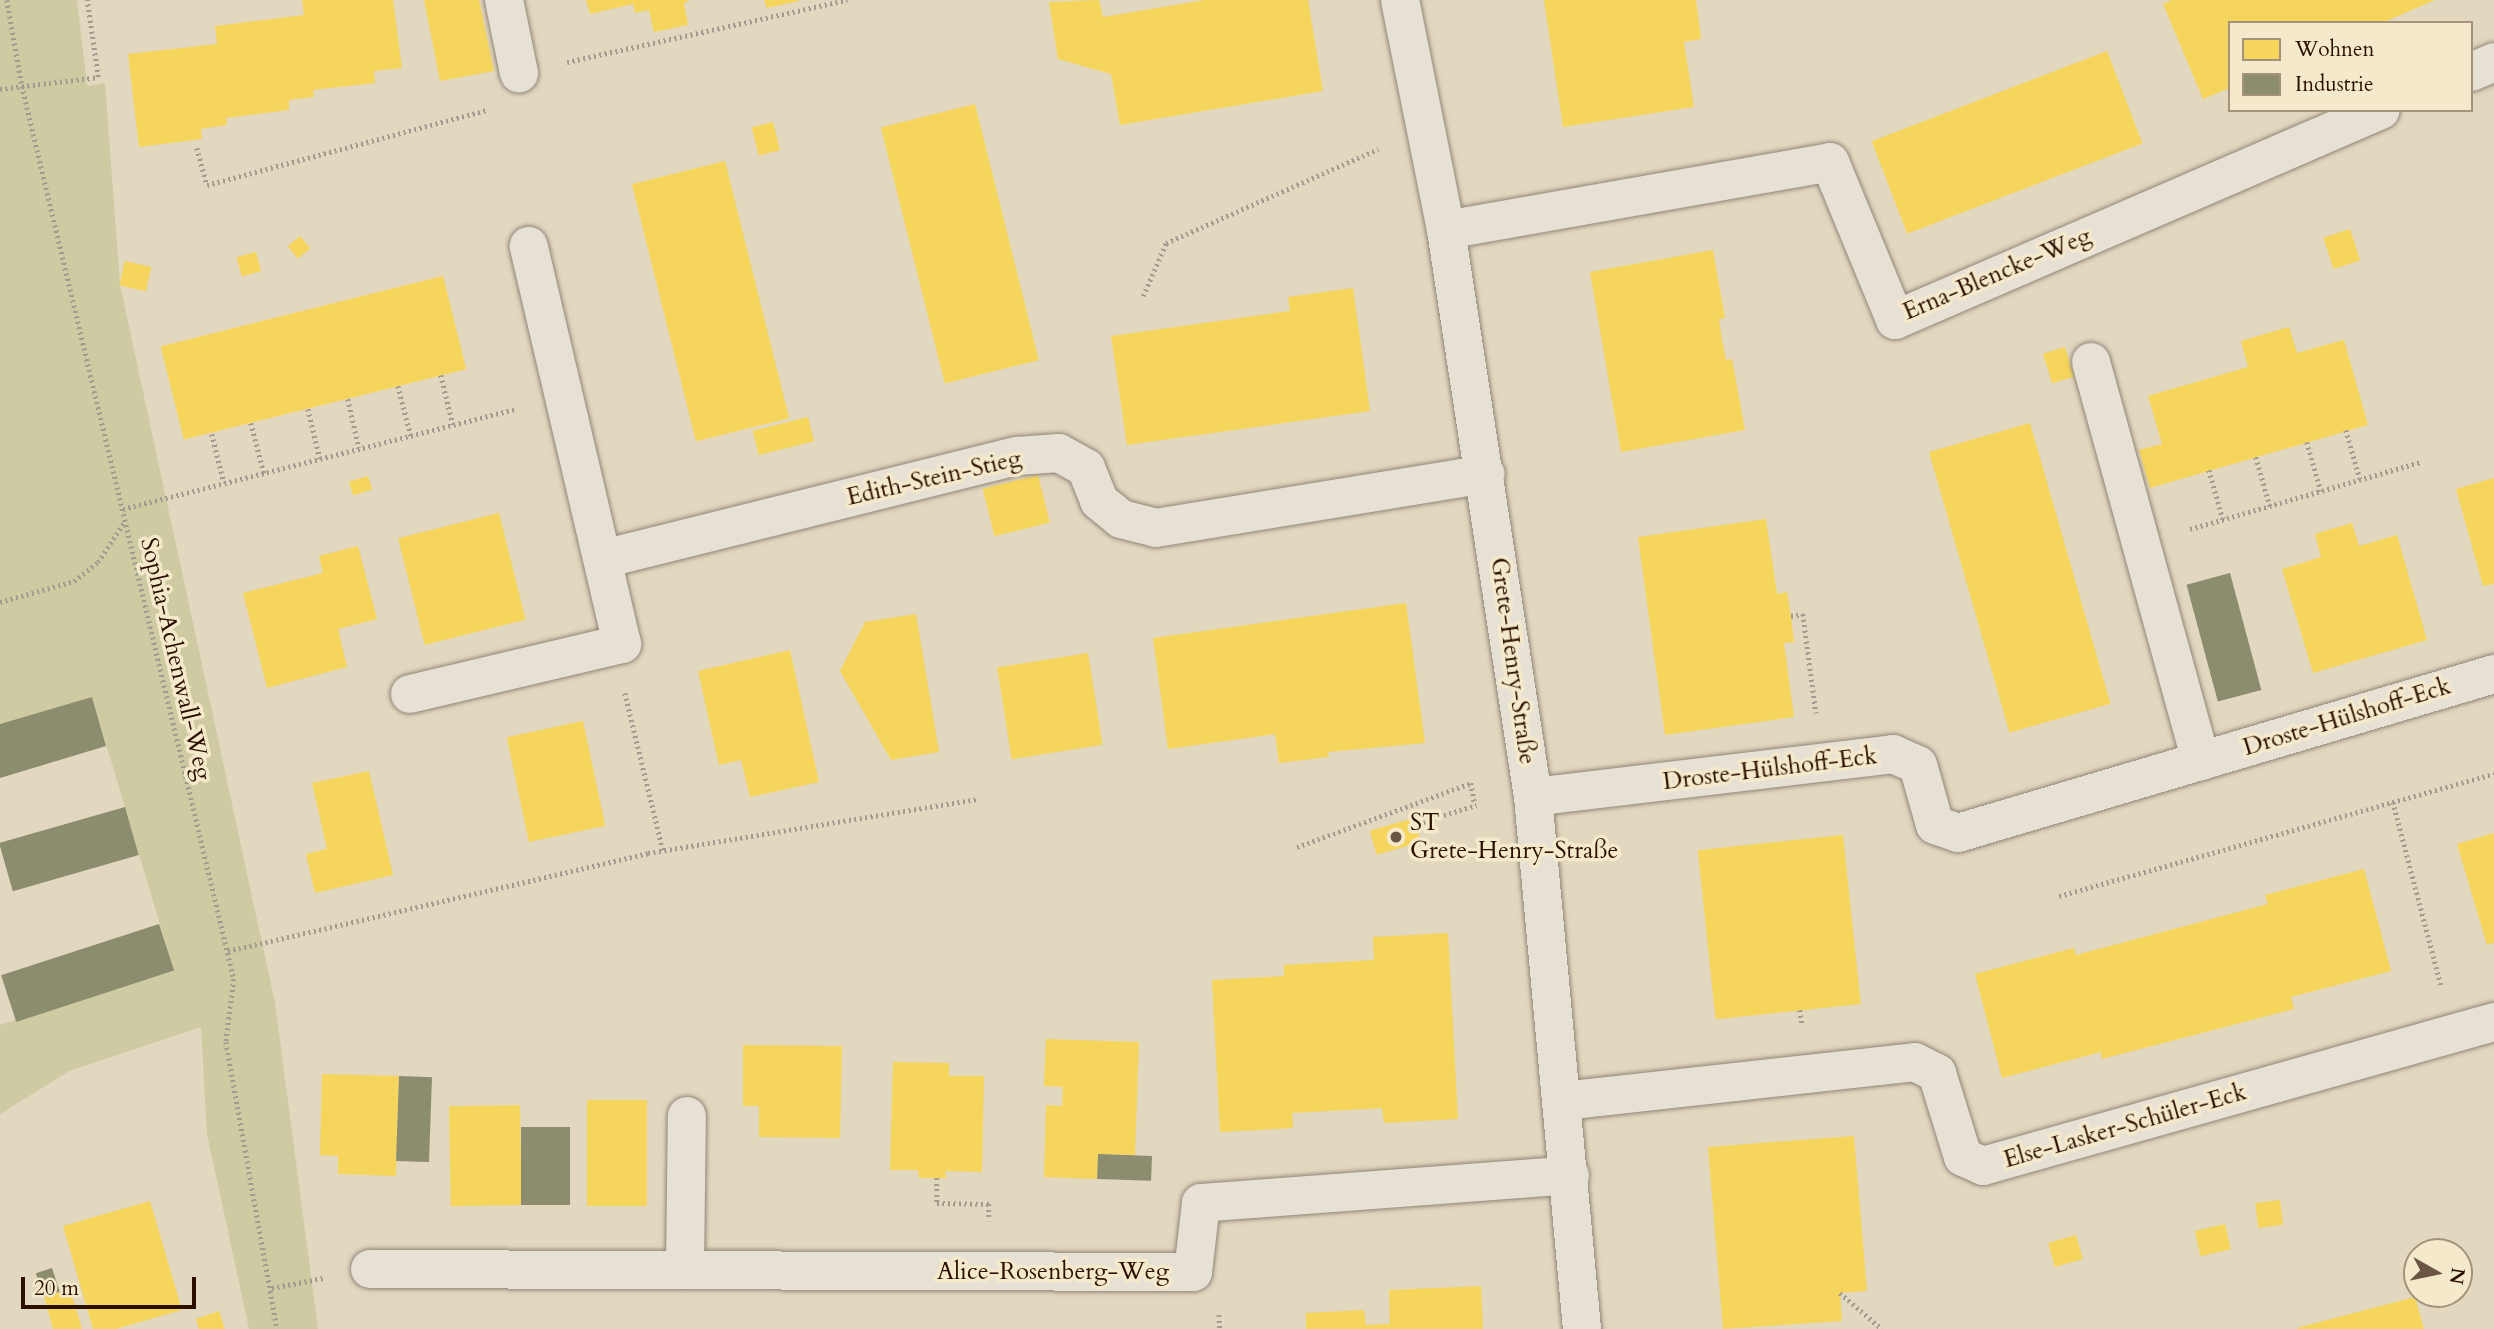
<!DOCTYPE html>
<html>
<head>
<meta charset="utf-8">
<style>
	body { margin:0 }
	#map { position:relative; width:2494px; height:1329px; overflow:hidden; background:#e2d7bf; font-family:Cardo,serif }
	div>[style] { position:absolute }
	[style*='--x'] { left:calc(var(--x)*1px); top:calc(var(--y)*1px); width:calc(var(--w)*1px); rotate:calc(var(--a)*1deg) }
	.green>* { inset:0; background:#cecaa1 }
	.homes>* { inset:0; background:#f6d55c; transform-origin:0 0 }
	.industry>* { inset:0; background:#8c8c6e; transform-origin:0 0 }
	.path>* { height:4.5px; margin-top:-2.25px; transform-origin:0; background:repeating-linear-gradient(90deg,#a19b90 0 2px,transparent 0 5.5px) }
	.roads { filter:drop-shadow(0 0 2px #908677) drop-shadow(0 0 2px #908677) }
	.minor>* { height:38px; margin:-19px; padding:0 19px; transform-origin:19px; border-radius:19px; background:#e7e1d5 }
	.dots>* { width:19px; height:19px; translate:-50% -50%; box-sizing:border-box; border:4px solid #f5e9cc; border-radius:50% }
	span { translate:-50% -50%; white-space:nowrap; text-align:center; line-height:1.15; -webkit-text-stroke:7px #f5e9cc; paint-order:stroke }
	.street-label { font-size:24px; color:#2b0f00 }
	.poi-label { font-size:24px; color:#2b0f00 }
	.left { translate:0 -50%; text-align:left }
	.legend { position:absolute; left:2228px; top:21px; width:245px; height:91px; box-sizing:border-box; background:#f5e9cc; border:2px solid #a4927a; margin:0; padding:9px 12px; list-style:none; font-size:21px; color:#2b0f00 }
	.legend li { display:flex; align-items:center; gap:14px; height:35px }
	.legend b { width:35px; border:2px solid #a4927a }
	.north { position:absolute; left:2403px; top:1238px; width:70px; height:70px; box-sizing:border-box; background:#f5e9cc; border:2px solid #a4927a; border-radius:50%; rotate:99deg; font-size:19px; font-weight:700; line-height:28px; text-align:center; color:#2b0f00 }
	.north::after { content:''; display:block; margin:auto; width:24px; height:32px; background:#6b5543; clip-path:polygon(50% 0,100% 100%,50% 72%,0 100%) }
	.scale { position:absolute; left:21px; top:1277px; width:175px; height:32px; box-sizing:border-box; border:4px solid #2b0f00; border-top:0; padding-left:9px; font-size:21px; line-height:24px; white-space:nowrap; color:#2b0f00; -webkit-text-stroke:5px #f5e9cc; paint-order:stroke }
</style>
</head>
<body>
<div id="map">
	<div class="green">
		<div style="clip-path:polygon(0 0,77px 0,87px 86px,105px 83px,120px 285px,275px 1003px,318px 1329px,249px 1329px,207px 1134px,201px 1027px,69px 1071px,0 1114px,0 1025px,174px 971px,92px 697px,0 724px)"></div>
	</div>
	<div class="homes">
		<div style="clip-path:polygon(302px 0,393px 0,402px 68px,374px 71px,375px 83px,313px 90px,314px 97px,289px 100px,289px 110px,226px 118px,227px 125px,201px 129px,202px 139px,139px 147px,128px 54px,217px 44px,215px 26px,304px 15px)"></div>
		<div style="clip-path:polygon(424px 0,479px 0,494px 71px,440px 81px)"></div>
		<div style="clip-path:polygon(586px 0,690px 0,684px 3px,688px 25px,654px 32px,649px 10px,635px 13px,633px 4px,590px 14px)"></div>
		<div style="clip-path:polygon(764px 0,799px 0,799px 1px,767px 8px)"></div>
		<div style="clip-path:polygon(1099px 0,1103px 17px,1205px 0,1308px 0,1323px 91px,1120px 125px,1111px 74px,1058px 59px,1049px 2px)"></div>
		<div style="clip-path:polygon(1544px 0,1696px 0,1701px 39px,1684px 42px,1694px 107px,1563px 127px)"></div>
		<div style="clip-path:polygon(2172px 0,2435px 0,2382px 23px,2230px 23px,2230px 88px,2203px 99px,2163px 4px)"></div>
		<div style="left:2107px;top:51px;width:99px;height:252px;rotate:69deg"></div>
		<div style="left:975px;top:104px;width:264px;height:97px;rotate:76deg"></div>
		<div style="left:773px;top:122px;width:29px;height:22px;rotate:76deg"></div>
		<div style="left:725px;top:161px;width:265px;height:96px;rotate:76deg"></div>
		<div style="left:2350px;top:229px;width:33px;height:28px;rotate:72deg"></div>
		<div style="left:300px;top:236px;width:16px;height:16px;rotate:50deg"></div>
		<div style="clip-path:polygon(1713px 250px,1725px 318px,1719px 319px,1722px 340px,1726px 360px,1732px 359px,1745px 430px,1621px 452px,1590px 272px)"></div>
		<div style="left:256px;top:252px;width:20px;height:20px;rotate:75deg"></div>
		<div style="left:125px;top:261px;width:27px;height:25px;rotate:13deg"></div>
		<div style="left:443px;top:276px;width:96px;height:291px;rotate:76deg"></div>
		<div style="clip-path:polygon(1353px 288px,1370px 411px,1127px 445px,1111px 336px,1290px 311px,1288px 297px)"></div>
		<div style="clip-path:polygon(2289px 327px,2297px 353px,2344px 340px,2368px 425px,2150px 488px,2139px 450px,2162px 444px,2148px 396px,2248px 367px,2241px 341px)"></div>
		<div style="left:2065px;top:347px;width:31px;height:23px;rotate:73deg"></div>
		<div style="left:808px;top:417px;width:25px;height:57px;rotate:76deg"></div>
		<div style="left:2030px;top:423px;width:292px;height:105px;rotate:74deg"></div>
		<div style="left:1038px;top:475px;width:49px;height:57px;rotate:76deg"></div>
		<div style="left:368px;top:476px;width:14px;height:20px;rotate:73deg"></div>
		<div style="clip-path:polygon(2494px 478px,2494px 584px,2483px 586px,2456px 489px)"></div>
		<div style="left:499px;top:513px;width:110px;height:104px;rotate:76deg"></div>
		<div style="clip-path:polygon(1766px 519px,1777px 594px,1787px 592px,1791px 616px,1794px 642px,1784px 643px,1794px 717px,1665px 735px,1638px 537px)"></div>
		<div style="clip-path:polygon(2352px 523px,2359px 546px,2397px 535px,2427px 640px,2313px 673px,2282px 569px,2321px 557px,2315px 534px)"></div>
		<div style="clip-path:polygon(358px 546px,377px 619px,338px 629px,347px 667px,267px 688px,243px 593px,323px 573px,319px 556px)"></div>
		<div style="clip-path:polygon(1406px 603px,1425px 743px,1328px 752px,1329px 757px,1279px 763px,1275px 734px,1168px 749px,1153px 638px)"></div>
		<div style="clip-path:polygon(916px 614px,939px 752px,891px 760px,840px 671px,865px 622px)"></div>
		<div style="clip-path:polygon(790px 650px,819px 782px,750px 797px,741px 760px,719px 765px,698px 671px)"></div>
		<div style="left:1088px;top:653px;width:93px;height:92px;rotate:81deg"></div>
		<div style="left:583px;top:721px;width:107px;height:78px;rotate:78deg"></div>
		<div style="clip-path:polygon(369px 771px,393px 875px,315px 893px,306px 854px,327px 849px,312px 783px)"></div>
		<div style="left:1414px;top:818px;width:25px;height:46px;rotate:74deg"></div>
		<div style="clip-path:polygon(2494px 833px,2494px 943px,2487px 945px,2457px 844px)"></div>
		<div style="left:1843px;top:835px;width:170px;height:146px;rotate:84deg"></div>
		<div style="clip-path:polygon(2364px 869px,2391px 971px,2291px 997px,2294px 1009px,2102px 1059px,2101px 1052px,2002px 1078px,1975px 974px,2074px 948px,2076px 955px,2268px 904px,2265px 895px)"></div>
		<div style="clip-path:polygon(1448px 933px,1458px 1119px,1384px 1123px,1382px 1108px,1367px 1109px,1292px 1113px,1293px 1128px,1220px 1132px,1212px 980px,1284px 976px,1284px 965px,1374px 960px,1373px 937px)"></div>
		<div style="clip-path:polygon(1046px 1039px,1139px 1042px,1135px 1155px,1098px 1154px,1097px 1179px,1044px 1177px,1046px 1105px,1062px 1106px,1063px 1087px,1044px 1086px)"></div>
		<div style="clip-path:polygon(743px 1045px,842px 1046px,840px 1138px,759px 1137px,759px 1106px,743px 1106px)"></div>
		<div style="clip-path:polygon(893px 1062px,949px 1063px,949px 1076px,984px 1076px,982px 1172px,945px 1171px,946px 1178px,919px 1178px,918px 1170px,890px 1170px)"></div>
		<div style="clip-path:polygon(322px 1074px,399px 1076px,396px 1176px,338px 1174px,338px 1156px,320px 1155px)"></div>
		<div style="left:587px;top:1100px;width:60px;height:106px"></div>
		<div style="left:520px;top:1105px;width:100px;height:71px;rotate:89deg"></div>
		<div style="clip-path:polygon(1854px 1136px,1867px 1291px,1840px 1293px,1842px 1321px,1723px 1329px,1708px 1147px)"></div>
		<div style="left:2280px;top:1200px;width:25px;height:25px;rotate:83deg"></div>
		<div style="clip-path:polygon(150px 1201px,182px 1310px,116px 1329px,93px 1329px,63px 1226px)"></div>
		<div style="left:2225px;top:1224px;width:26px;height:31px;rotate:77deg"></div>
		<div style="left:2076px;top:1235px;width:25px;height:29px;rotate:74deg"></div>
		<div style="clip-path:polygon(1481px 1286px,1483px 1329px,1306px 1329px,1306px 1313px,1364px 1310px,1366px 1325px,1390px 1324px,1389px 1290px)"></div>
		<div style="clip-path:polygon(70px 1289px,82px 1329px,53px 1329px,44px 1297px)"></div>
		<div style="clip-path:polygon(2415px 1297px,2424px 1329px,2297px 1329px,2297px 1328px)"></div>
		<div style="clip-path:polygon(219px 1311px,225px 1329px,199px 1329px,196px 1319px)"></div>
	</div>
	<div class="industry">
		<div style="left:2230px;top:573px;width:121px;height:45px;rotate:75deg"></div>
		<div style="clip-path:polygon(92px 697px,106px 746px,0 778px,0 724px)"></div>
		<div style="left:125px;top:807px;width:50px;height:131px;rotate:74deg"></div>
		<div style="left:159px;top:924px;width:49px;height:166px;rotate:72deg"></div>
		<div style="left:399px;top:1076px;width:33px;height:85px;rotate:2deg"></div>
		<div style="left:521px;top:1127px;width:49px;height:78px"></div>
		<div style="left:1098px;top:1154px;width:54px;height:25px;rotate:2deg"></div>
		<div style="left:52px;top:1268px;width:25px;height:17px;rotate:72deg"></div>
	</div>
	<div class="path">
		<div style="--x:7;--y:0;--w:87;--a:80.1"></div>
		<div style="--x:22;--y:86;--w:918;--a:76.65"></div>
		<div style="--x:234;--y:979;--w:64;--a:97.2"></div>
		<div style="--x:226;--y:1042;--w:291;--a:79.9"></div>
		<div style="--x:567;--y:62;--w:287;--a:-12.5"></div>
		<div style="--x:0;--y:89;--w:99;--a:-7"></div>
		<div style="--x:98;--y:77;--w:78;--a:-98.1"></div>
		<div style="--x:197;--y:148;--w:38;--a:75"></div>
		<div style="--x:207;--y:185;--w:290;--a:-15"></div>
		<div style="--x:1143;--y:296;--w:58;--a:-66.5"></div>
		<div style="--x:1166;--y:243;--w:232;--a:-23.9"></div>
		<div style="--x:441;--y:375;--w:51;--a:76.5"></div>
		<div style="--x:398;--y:386;--w:52;--a:75.4"></div>
		<div style="--x:348;--y:399;--w:50;--a:77.3"></div>
		<div style="--x:308;--y:409;--w:51;--a:76.5"></div>
		<div style="--x:251;--y:423;--w:52;--a:75.4"></div>
		<div style="--x:2346;--y:430;--w:51;--a:74.1"></div>
		<div style="--x:212;--y:434;--w:50;--a:76.2"></div>
		<div style="--x:2307;--y:442;--w:51;--a:74.1"></div>
		<div style="--x:2256;--y:457;--w:51;--a:74.1"></div>
		<div style="--x:2209;--y:470;--w:51;--a:74.1"></div>
		<div style="--x:123;--y:509;--w:406;--a:-14.3"></div>
		<div style="--x:2190;--y:529;--w:241;--a:-16.2"></div>
		<div style="--x:0;--y:602;--w:77;--a:-15.8"></div>
		<div style="--x:74;--y:581;--w:31;--a:-38"></div>
		<div style="--x:98;--y:562;--w:49;--a:-56.6"></div>
		<div style="--x:1791;--y:616;--w:12;--a:-9"></div>
		<div style="--x:1803;--y:614;--w:100;--a:82.5"></div>
		<div style="--x:625;--y:693;--w:162;--a:76.4"></div>
		<div style="--x:2393;--y:802;--w:189;--a:75.3"></div>
		<div style="--x:1423;--y:822;--w:56;--a:-17.8"></div>
		<div style="--x:1297;--y:847;--w:185;--a:-20.2"></div>
		<div style="--x:1471;--y:783;--w:22;--a:80"></div>
		<div style="--x:2059;--y:896;--w:452;--a:-15.7"></div>
		<div style="--x:228;--y:951;--w:431;--a:-13.1"></div>
		<div style="--x:648;--y:853;--w:335;--a:-9.3"></div>
		<div style="--x:1800;--y:1010;--w:15;--a:82"></div>
		<div style="--x:937;--y:1178;--w:25;--a:90"></div>
		<div style="--x:937;--y:1203;--w:52;--a:1.1"></div>
		<div style="--x:989;--y:1204;--w:17;--a:90"></div>
		<div style="--x:272;--y:1288;--w:52;--a:-11.1"></div>
		<div style="--x:1840;--y:1293;--w:55;--a:40.6"></div>
		<div style="--x:1219;--y:1315;--w:14;--a:86"></div>
	</div>
	<div class="roads">
		<div class="minor">
			<div style="--x:504;--y:0;--w:75;--a:78.4"></div>
			<div style="--x:1400;--y:0;--w:235;--a:78.7"></div>
			<div style="--x:1446;--y:230;--w:574;--a:81.28"></div>
			<div style="--x:1533;--y:797;--w:534;--a:84.74"></div>
			<div style="--x:2471;--y:72;--w:25;--a:-23"></div>
			<div style="--x:1446;--y:230;--w:390;--a:-10"></div>
			<div style="--x:1830;--y:162;--w:171;--a:67.6"></div>
			<div style="--x:1895;--y:320;--w:529;--a:-23.37"></div>
			<div style="--x:2091;--y:362;--w:414;--a:74.6"></div>
			<div style="--x:603;--y:559;--w:427;--a:-14"></div>
			<div style="--x:1017;--y:456;--w:42;--a:-4.1"></div>
			<div style="--x:1059;--y:453;--w:31;--a:29"></div>
			<div style="--x:1086;--y:468;--w:35;--a:68"></div>
			<div style="--x:1099;--y:501;--w:28;--a:39"></div>
			<div style="--x:1121;--y:519;--w:36;--a:14"></div>
			<div style="--x:1156;--y:528;--w:334;--a:-9.3"></div>
			<div style="--x:410;--y:694;--w:218;--a:-13.3"></div>
			<div style="--x:622;--y:644;--w:409;--a:-103.2"></div>
			<div style="--x:1533;--y:797;--w:363;--a:-6.8"></div>
			<div style="--x:1893;--y:754;--w:27;--a:24"></div>
			<div style="--x:1918;--y:765;--w:62;--a:74.2"></div>
			<div style="--x:1935;--y:825;--w:24;--a:19"></div>
			<div style="--x:1958;--y:833;--w:559;--a:-16.52"></div>
			<div style="--x:1563;--y:1101;--w:354;--a:-6.3"></div>
			<div style="--x:1915;--y:1062;--w:25;--a:27"></div>
			<div style="--x:1937;--y:1073;--w:88;--a:72.8"></div>
			<div style="--x:1963;--y:1157;--w:22;--a:24"></div>
			<div style="--x:1983;--y:1166;--w:531;--a:-15.74"></div>
			<div style="--x:370;--y:1269;--w:823;--a:0.21"></div>
			<div style="--x:1193;--y:1272;--w:69;--a:-83.4"></div>
			<div style="--x:1201;--y:1203;--w:370;--a:-4.3"></div>
			<div style="--x:685;--y:1270;--w:154;--a:-89.3"></div>
		</div>
	</div>
	<div class="dots">
		<div style="left:1396px;top:837px;background:#6b5543"></div>
	</div>
	<div class="street-label">
		<span style="left:1997px;top:274px;rotate:-23deg">Erna-Blencke-Weg</span>
		<span style="left:934px;top:478px;rotate:-13deg">Edith-Stein-Stieg</span>
		<span style="left:176px;top:659px;rotate:77deg">Sophia-Achenwall-Weg</span>
		<span style="left:1513px;top:661px;rotate:82deg">Grete-Henry-Straße</span>
		<span style="left:2347px;top:717px;rotate:-17deg">Droste-Hülshoff-Eck</span>
		<span style="left:1770px;top:769px;rotate:-7deg">Droste-Hülshoff-Eck</span>
		<span style="left:2125px;top:1126px;rotate:-16deg">Else-Lasker-Schüler-Eck</span>
		<span style="left:1053px;top:1272px">Alice-Rosenberg-Weg</span>
	</div>
	<div class="poi-label">
		<span class="left" style="left:1410px;top:837px">ST<br>Grete-Henry-Straße</span>
	</div>
	<ul class="legend">
	<li><b style="height:19px;background:#f6d55c"></b>Wohnen</li>
	<li><b style="height:19px;background:#8c8c6e"></b>Industrie</li>
	</ul>
	<div class="north">N</div>
	<div class="scale">20 m</div>
</div>
</body>
</html>
